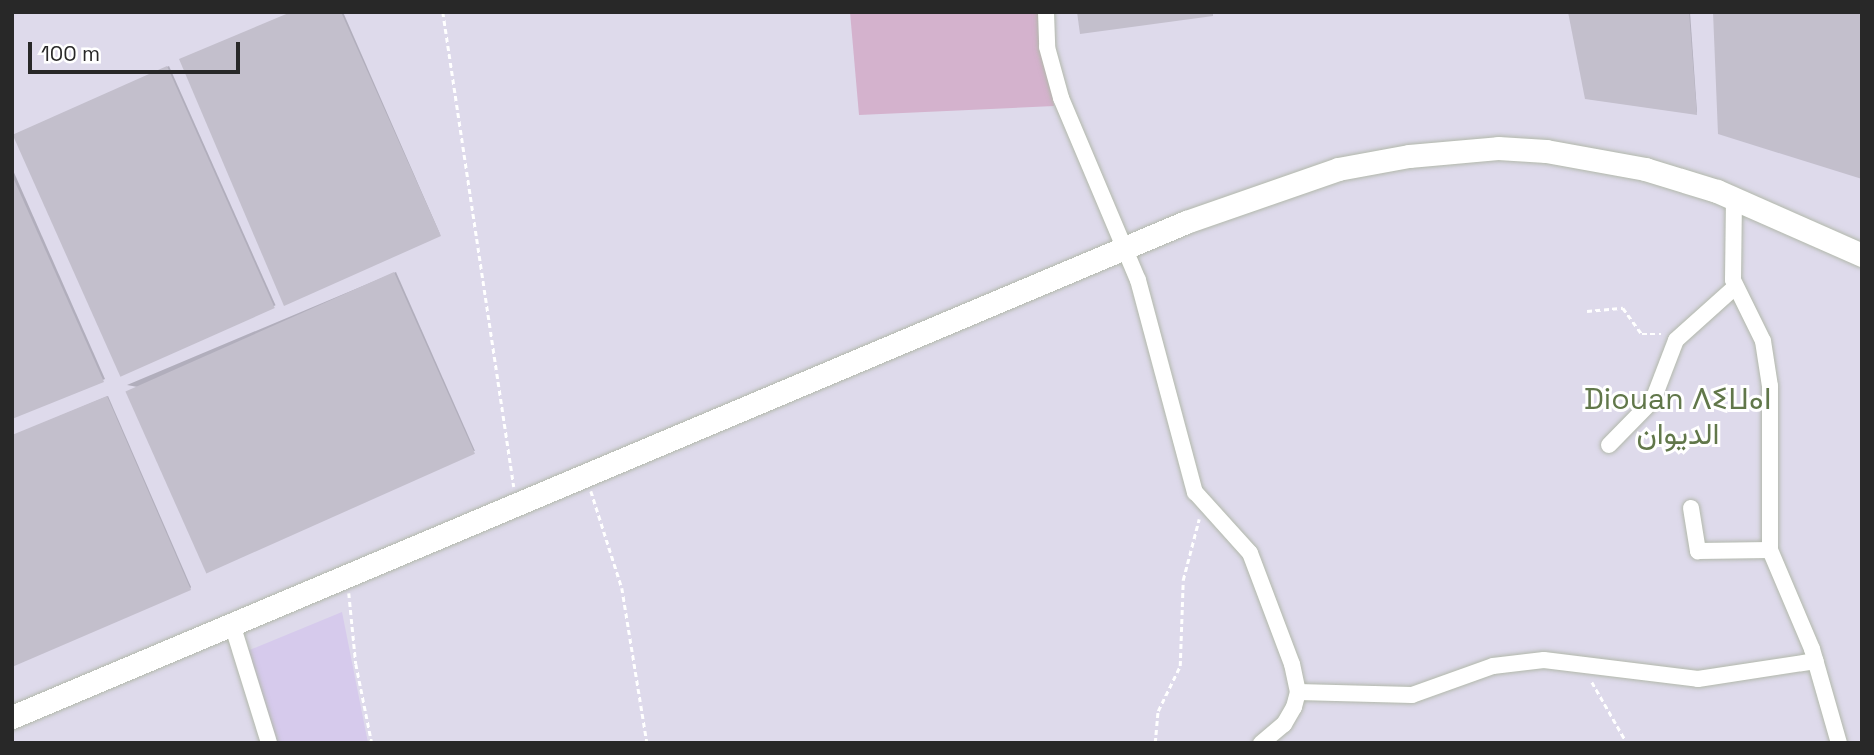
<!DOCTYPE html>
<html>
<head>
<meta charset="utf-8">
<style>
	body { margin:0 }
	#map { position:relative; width:1874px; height:755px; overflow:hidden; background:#dedaeb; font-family:"Space Grotesk",Vazirmatn,"Noto Sans Tifinagh",sans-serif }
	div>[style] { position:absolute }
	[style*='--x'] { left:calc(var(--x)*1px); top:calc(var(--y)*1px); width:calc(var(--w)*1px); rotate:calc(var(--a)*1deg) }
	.education>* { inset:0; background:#d6caec }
	.cemetery>* { inset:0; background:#d4b2cd }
	.shadow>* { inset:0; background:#0003; transform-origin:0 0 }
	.building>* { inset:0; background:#c3bfcc; transform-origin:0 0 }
	.path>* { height:2.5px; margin-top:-1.25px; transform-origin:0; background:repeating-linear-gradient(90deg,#fff 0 5px,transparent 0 8.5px) }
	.roads { filter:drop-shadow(0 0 2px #b2b8ab) drop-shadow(0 0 2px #b2b8ab) }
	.street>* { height:16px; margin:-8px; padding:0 8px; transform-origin:8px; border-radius:8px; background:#fff }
	.secondary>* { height:23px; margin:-11.5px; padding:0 11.5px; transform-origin:11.5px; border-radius:11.5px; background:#fff }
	span { translate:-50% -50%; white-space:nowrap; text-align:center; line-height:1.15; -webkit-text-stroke:6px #fff; paint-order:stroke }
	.quarter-label { font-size:30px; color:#61774a }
	.frame { position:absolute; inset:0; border:14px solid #282828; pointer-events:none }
	.scale { position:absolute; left:28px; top:42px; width:212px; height:32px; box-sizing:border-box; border:4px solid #282828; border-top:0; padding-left:9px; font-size:21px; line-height:24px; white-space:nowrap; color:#282828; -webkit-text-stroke:5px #fff; paint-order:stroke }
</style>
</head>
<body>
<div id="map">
	<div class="education">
		<div style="clip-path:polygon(342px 612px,368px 743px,272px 743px,247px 651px)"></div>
	</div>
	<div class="cemetery">
		<div style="clip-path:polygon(850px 12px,1042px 12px,1054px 106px,859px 115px)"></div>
	</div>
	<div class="shadow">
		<div style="clip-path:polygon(293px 12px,343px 12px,440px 234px)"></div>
		<div style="clip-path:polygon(1570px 12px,1690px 12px,1697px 112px,1696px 113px)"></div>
		<div style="left:169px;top:66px;width:262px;height:168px;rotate:66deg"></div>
		<div style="clip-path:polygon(12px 168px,105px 379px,12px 417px)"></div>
		<div style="clip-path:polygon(396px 272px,475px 451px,127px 385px)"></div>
		<div style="clip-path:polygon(108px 396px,191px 587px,190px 589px,12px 436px)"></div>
	</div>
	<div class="building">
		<div style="clip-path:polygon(291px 12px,341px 12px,441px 236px,284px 306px,179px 59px)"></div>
		<div style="clip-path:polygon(1077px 12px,1213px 12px,1213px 16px,1080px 34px)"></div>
		<div style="clip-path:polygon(1568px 12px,1689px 12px,1697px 115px,1585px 99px)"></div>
		<div style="clip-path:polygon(1713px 12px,1862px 12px,1862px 179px,1718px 134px)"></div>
		<div style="left:167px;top:66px;width:265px;height:169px;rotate:66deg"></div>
		<div style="clip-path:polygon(12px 175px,104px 382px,12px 419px)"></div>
		<div style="left:394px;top:272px;width:199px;height:294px;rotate:66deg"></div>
		<div style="clip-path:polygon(107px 396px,191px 590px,12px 667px,12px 435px)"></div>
	</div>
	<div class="path">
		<div style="--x:443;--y:12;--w:480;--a:81.5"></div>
		<div style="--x:1587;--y:311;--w:36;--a:-5"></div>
		<div style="--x:1623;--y:308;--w:32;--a:54"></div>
		<div style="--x:1642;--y:334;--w:19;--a:0"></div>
		<div style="--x:591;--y:491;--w:102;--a:72.3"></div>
		<div style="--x:622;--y:588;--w:157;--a:80.8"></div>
		<div style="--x:349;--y:593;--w:71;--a:84.4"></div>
		<div style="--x:356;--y:664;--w:81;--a:78.6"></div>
		<div style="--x:1592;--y:682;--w:70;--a:60.2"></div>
		<div style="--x:1155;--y:743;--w:32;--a:-85"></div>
		<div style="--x:1158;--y:711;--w:50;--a:-63.9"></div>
		<div style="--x:1180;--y:666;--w:86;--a:-88"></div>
		<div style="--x:1183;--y:580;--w:63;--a:-75.3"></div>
	</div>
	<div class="roads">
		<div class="street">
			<div style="--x:1046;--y:12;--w:35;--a:88"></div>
			<div style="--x:1047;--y:47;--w:53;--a:74.6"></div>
			<div style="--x:1061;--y:98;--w:198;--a:67.1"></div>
			<div style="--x:1138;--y:280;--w:220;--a:75"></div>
			<div style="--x:1195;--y:492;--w:82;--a:48"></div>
			<div style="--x:1250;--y:553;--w:119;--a:69.3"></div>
			<div style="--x:1292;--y:664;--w:29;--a:78"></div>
			<div style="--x:1298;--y:692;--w:16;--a:105"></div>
			<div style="--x:1294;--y:707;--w:20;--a:120"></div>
			<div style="--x:1284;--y:724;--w:30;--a:140"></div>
			<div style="--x:1734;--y:198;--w:82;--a:90.7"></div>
			<div style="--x:1733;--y:280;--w:68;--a:63.8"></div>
			<div style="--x:1763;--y:341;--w:46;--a:81.2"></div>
			<div style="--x:1770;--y:386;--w:164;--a:90"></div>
			<div style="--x:1770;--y:550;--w:108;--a:67"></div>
			<div style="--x:1812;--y:649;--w:98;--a:74"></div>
			<div style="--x:1609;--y:445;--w:63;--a:-45.6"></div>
			<div style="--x:1653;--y:400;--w:64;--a:-69"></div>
			<div style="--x:1676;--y:340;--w:78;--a:-41.9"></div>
			<div style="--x:1691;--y:508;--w:44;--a:80.8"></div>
			<div style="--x:1698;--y:551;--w:72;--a:-0.8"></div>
			<div style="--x:232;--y:624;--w:125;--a:72.7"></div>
			<div style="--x:1298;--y:692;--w:114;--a:1.5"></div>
			<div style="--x:1412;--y:695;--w:86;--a:-19.7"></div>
			<div style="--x:1493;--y:666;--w:51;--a:-6.7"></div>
			<div style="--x:1544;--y:660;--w:155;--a:7"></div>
			<div style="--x:1698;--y:679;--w:119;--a:-8.7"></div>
		</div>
		<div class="secondary">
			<div style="--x:12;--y:717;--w:1274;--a:-22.86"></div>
			<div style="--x:1186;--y:222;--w:161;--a:-19.2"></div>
			<div style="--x:1338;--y:169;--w:72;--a:-10.4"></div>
			<div style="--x:1409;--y:156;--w:89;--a:-5.1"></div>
			<div style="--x:1498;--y:148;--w:48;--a:3.6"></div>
			<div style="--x:1546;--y:151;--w:101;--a:10.3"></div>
			<div style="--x:1645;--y:169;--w:75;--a:17"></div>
			<div style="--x:1717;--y:191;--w:158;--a:23.8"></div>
		</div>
	</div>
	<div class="quarter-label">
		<span style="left:1678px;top:416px">Diouan ⴷⵉⵡⴰⵏ<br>الديوان</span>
	</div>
	<div class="frame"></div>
	<div class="scale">100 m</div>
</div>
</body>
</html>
